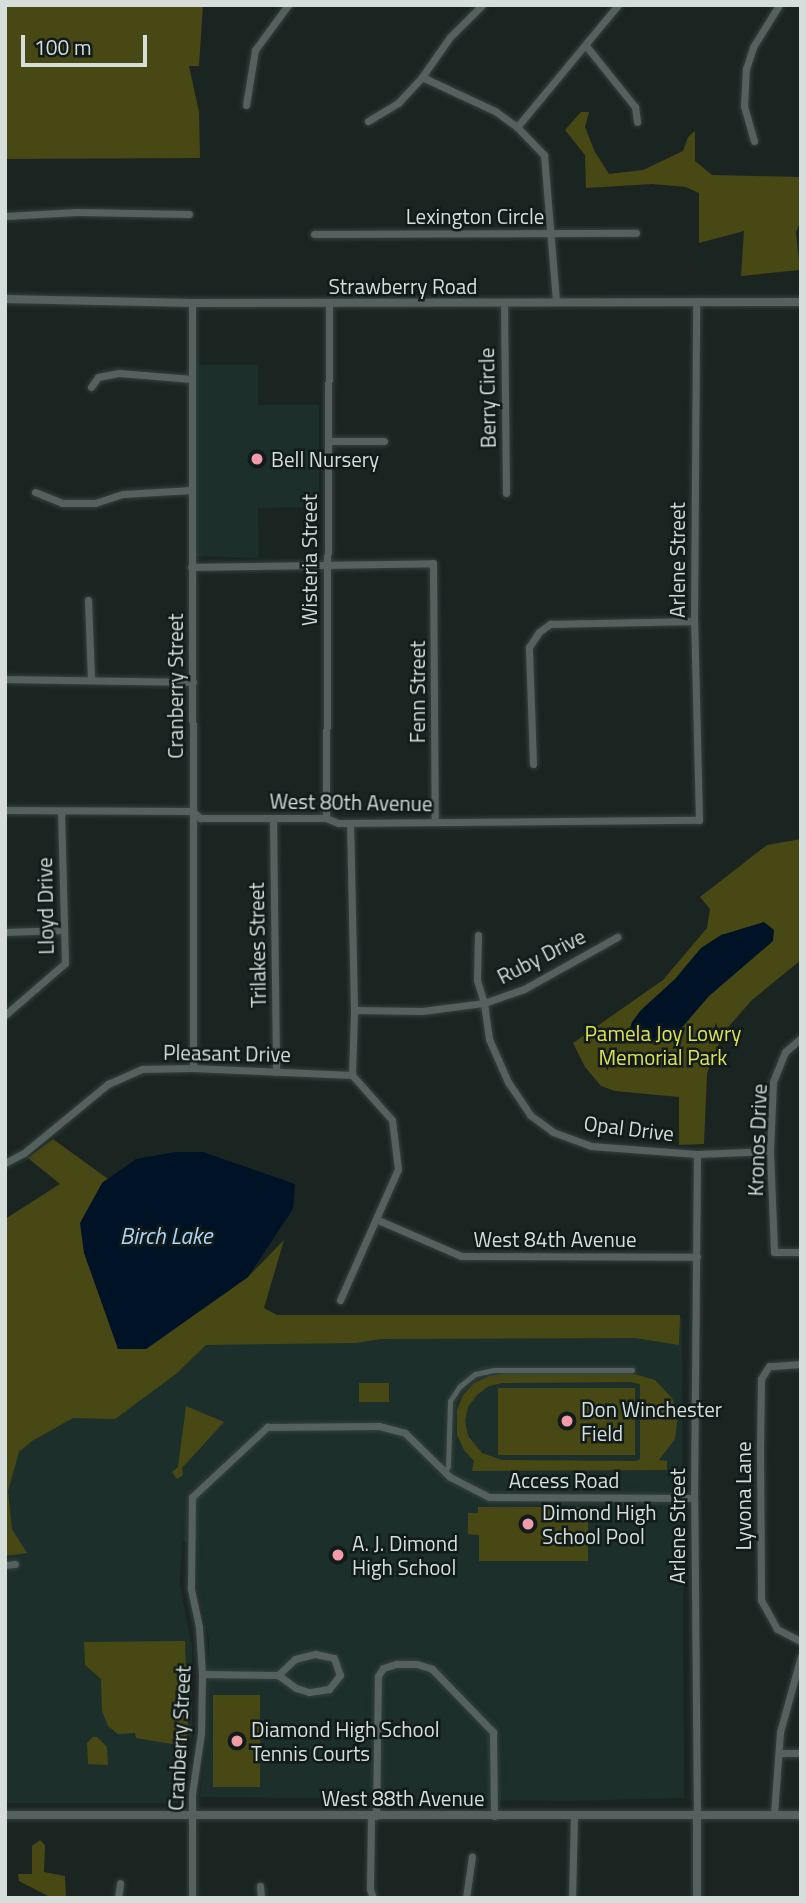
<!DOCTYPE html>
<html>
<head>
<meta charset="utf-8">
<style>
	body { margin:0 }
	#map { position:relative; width:806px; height:1903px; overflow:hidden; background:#1a2522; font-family:"Titillium Web",sans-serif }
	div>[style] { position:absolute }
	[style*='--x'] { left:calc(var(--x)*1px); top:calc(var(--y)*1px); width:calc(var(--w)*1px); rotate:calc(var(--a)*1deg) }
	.built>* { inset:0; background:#1c2f2b }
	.green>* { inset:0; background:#474814; transform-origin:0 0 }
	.water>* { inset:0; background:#001226 }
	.roads { filter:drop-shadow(0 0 2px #37403e) drop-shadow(0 0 2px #37403e) }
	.pedestrian>* { height:5px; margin:-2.5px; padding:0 2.5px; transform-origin:2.5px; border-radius:2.5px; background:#54615e }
	.minor>* { height:7px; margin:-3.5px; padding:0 3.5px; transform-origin:3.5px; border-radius:3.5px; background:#54615e }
	.tertiary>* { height:8px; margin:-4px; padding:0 4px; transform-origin:4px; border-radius:4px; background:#54615e }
	.dots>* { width:19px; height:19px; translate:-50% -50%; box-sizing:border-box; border:4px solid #111b19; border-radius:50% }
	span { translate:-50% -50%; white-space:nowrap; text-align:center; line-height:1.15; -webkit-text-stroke:5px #111b19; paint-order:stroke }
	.street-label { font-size:21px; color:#d6dedc }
	.poi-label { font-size:21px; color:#d6dedc }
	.left { translate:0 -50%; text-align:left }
	.park-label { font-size:21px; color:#dee159 }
	.water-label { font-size:23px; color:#afd4f7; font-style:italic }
	.frame { position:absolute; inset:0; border:7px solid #d6dedc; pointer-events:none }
	.scale { position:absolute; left:21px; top:35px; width:126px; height:32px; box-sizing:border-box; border:4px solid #d6dedc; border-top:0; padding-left:9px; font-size:21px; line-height:24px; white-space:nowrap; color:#d6dedc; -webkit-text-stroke:5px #111b19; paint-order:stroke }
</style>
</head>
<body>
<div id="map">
	<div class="built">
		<div style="clip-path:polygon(196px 365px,258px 365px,258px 405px,319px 405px,319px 507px,258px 508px,259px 558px,197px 556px)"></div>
		<div style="clip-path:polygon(682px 1318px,684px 1798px,567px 1801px,200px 1797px,207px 1743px,209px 1639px,198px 1587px,198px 1541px,182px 1541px,180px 1584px,192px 1648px,192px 1734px,184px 1776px,183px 1797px,177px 1803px,5px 1803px,5px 1325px,118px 1349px,187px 1320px)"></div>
	</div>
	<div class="green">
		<div style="clip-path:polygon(5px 5px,203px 5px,199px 66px,189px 66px,199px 112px,200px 158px,5px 159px)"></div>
		<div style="clip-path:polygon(581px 112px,589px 112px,585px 127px,595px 152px,609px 174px,643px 170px,683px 151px,688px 137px,695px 131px,695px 161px,712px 175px,801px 177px,801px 220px,796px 232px,800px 270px,741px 276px,744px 231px,699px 243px,699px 193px,686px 187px,652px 184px,586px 188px,585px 155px,565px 130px)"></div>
		<div style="clip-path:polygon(801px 839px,801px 960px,752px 1000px,723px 1033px,707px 1073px,704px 1144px,679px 1145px,679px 1097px,615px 1091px,601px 1086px,585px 1067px,573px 1043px,663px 980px,707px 928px,710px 909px,700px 897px,767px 845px)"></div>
		<div style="clip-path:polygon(53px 1139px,108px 1179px,102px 1183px,118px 1349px,146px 1349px,248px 1277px,284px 1240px,264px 1308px,277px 1315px,680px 1315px,679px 1345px,635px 1338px,381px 1339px,356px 1343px,206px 1345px,176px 1374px,115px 1419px,73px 1418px,32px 1441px,19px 1452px,8px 1491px,12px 1529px,27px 1553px,5px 1556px,5px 1219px,60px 1184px,28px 1158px)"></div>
		<div style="clip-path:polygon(evenodd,505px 1373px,631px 1373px,655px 1380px,672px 1398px,678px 1414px,675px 1439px,659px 1460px,667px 1461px,667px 1470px,472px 1471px,474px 1461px,464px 1450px,457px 1435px,457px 1410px,463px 1395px,474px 1383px,489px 1376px,505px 1373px,630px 1382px,640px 1384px,640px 1459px,637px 1461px,502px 1460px,482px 1453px,468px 1436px,465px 1421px,468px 1407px,477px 1395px,489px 1386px,503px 1383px,630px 1382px)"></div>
		<div style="left:359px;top:1383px;width:30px;height:19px"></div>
		<div style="left:498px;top:1388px;width:137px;height:67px"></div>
		<div style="clip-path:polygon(186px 1406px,224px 1422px,182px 1468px,183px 1475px,177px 1479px,172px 1472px,178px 1467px)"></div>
		<div style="clip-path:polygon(478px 1507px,588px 1507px,588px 1561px,479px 1561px,479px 1535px,468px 1534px,468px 1513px,478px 1513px)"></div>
		<div style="clip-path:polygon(185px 1641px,188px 1730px,184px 1746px,136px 1738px,135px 1733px,118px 1734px,108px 1726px,102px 1711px,101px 1679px,85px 1665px,84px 1642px)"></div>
		<div style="left:213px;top:1695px;width:47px;height:92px"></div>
		<div style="clip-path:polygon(93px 1737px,97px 1737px,107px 1747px,108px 1765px,88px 1764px,87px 1743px)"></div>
		<div style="clip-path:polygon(40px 1840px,45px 1845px,44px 1872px,65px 1876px,66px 1898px,52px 1898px,19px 1881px,18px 1874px,32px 1874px,32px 1846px)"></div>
	</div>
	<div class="water">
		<div style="clip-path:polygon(764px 922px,774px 930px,773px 941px,709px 996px,673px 1038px,636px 1042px,628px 1035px,632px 1022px,641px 1010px,675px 979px,701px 948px,721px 935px)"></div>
		<div style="clip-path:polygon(176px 1152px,203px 1152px,295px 1184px,293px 1209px,248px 1277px,146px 1349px,118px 1349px,84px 1253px,80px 1223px,102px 1183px,136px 1159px)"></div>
	</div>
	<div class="roads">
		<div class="pedestrian">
			<div style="--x:445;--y:1472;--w:7;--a:-63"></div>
			<div style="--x:448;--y:1466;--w:65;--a:-88.2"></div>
			<div style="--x:450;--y:1401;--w:17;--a:-57"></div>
			<div style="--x:459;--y:1387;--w:21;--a:-39"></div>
			<div style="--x:475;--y:1374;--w:19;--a:-12"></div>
			<div style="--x:494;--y:1370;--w:138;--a:0"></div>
		</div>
		<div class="minor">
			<div style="--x:587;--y:47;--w:77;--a:51.3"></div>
			<div style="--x:635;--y:107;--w:15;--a:82"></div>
			<div style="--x:422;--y:77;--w:81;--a:25"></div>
			<div style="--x:495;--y:111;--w:27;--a:36"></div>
			<div style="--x:517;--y:127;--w:39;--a:46"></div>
			<div style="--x:544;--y:155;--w:147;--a:85.3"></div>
			<div style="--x:246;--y:105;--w:56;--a:-80.7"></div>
			<div style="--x:255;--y:50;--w:56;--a:-53.7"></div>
			<div style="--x:368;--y:121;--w:35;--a:-31"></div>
			<div style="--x:398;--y:103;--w:35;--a:-47"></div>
			<div style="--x:422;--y:77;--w:49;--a:-55"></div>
			<div style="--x:450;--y:37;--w:45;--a:-45"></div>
			<div style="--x:517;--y:127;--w:158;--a:-50.4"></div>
			<div style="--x:754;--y:141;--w:36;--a:-106"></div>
			<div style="--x:744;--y:106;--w:37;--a:-87"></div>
			<div style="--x:746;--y:69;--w:23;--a:-72"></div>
			<div style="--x:753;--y:47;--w:49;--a:-58.2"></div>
			<div style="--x:5;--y:216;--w:72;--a:-3.2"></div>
			<div style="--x:77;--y:212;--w:112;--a:1"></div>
			<div style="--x:314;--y:234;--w:322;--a:-0.2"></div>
			<div style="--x:504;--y:302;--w:191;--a:89.4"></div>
			<div style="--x:192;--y:303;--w:765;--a:89.93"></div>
			<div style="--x:91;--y:387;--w:12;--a:-55"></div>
			<div style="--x:98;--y:377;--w:21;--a:-11"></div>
			<div style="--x:119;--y:373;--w:73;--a:4.7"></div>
			<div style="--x:328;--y:441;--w:56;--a:0"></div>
			<div style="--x:35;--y:492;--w:29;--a:22"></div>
			<div style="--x:62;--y:503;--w:33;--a:0"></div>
			<div style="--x:95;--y:503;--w:29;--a:-18"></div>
			<div style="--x:123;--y:494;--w:69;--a:-3.3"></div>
			<div style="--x:191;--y:567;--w:242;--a:-0.9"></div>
			<div style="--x:433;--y:563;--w:258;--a:89.6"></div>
			<div style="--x:88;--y:600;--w:79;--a:87.8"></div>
			<div style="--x:5;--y:679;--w:188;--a:0.9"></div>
			<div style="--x:533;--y:764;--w:117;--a:-92"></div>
			<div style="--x:529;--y:647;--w:18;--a:-56"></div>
			<div style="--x:539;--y:632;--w:14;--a:-36"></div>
			<div style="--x:550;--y:624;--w:144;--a:-1.2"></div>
			<div style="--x:5;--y:810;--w:187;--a:0.3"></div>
			<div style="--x:192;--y:811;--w:11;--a:41"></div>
			<div style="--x:200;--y:818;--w:126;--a:0"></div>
			<div style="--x:326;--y:818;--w:13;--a:23"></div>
			<div style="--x:338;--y:823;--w:361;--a:-0.5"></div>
			<div style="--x:699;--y:820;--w:199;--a:-91.4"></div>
			<div style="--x:694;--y:621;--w:320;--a:-89.6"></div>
			<div style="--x:273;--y:818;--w:254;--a:89.3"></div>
			<div style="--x:326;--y:818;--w:514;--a:-89.67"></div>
			<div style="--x:5;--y:932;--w:59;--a:-1.9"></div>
			<div style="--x:478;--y:935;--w:45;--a:91.3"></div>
			<div style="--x:477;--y:980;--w:24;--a:73"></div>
			<div style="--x:484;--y:1003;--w:36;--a:82"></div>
			<div style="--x:489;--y:1039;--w:47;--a:66.2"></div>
			<div style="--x:508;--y:1082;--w:40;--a:56"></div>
			<div style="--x:530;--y:1115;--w:29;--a:36"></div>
			<div style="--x:553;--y:1132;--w:40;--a:20.2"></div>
			<div style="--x:591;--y:1146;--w:106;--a:4.3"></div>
			<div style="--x:697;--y:1154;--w:73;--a:-2.4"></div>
			<div style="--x:354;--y:1010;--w:68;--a:0.8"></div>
			<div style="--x:422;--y:1011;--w:63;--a:-7.4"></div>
			<div style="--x:484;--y:1003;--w:42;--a:-19.3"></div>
			<div style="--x:524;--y:989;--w:107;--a:-29.2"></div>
			<div style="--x:5;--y:1015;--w:79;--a:-40.9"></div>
			<div style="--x:65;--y:963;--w:152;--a:-91.5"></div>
			<div style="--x:801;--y:1038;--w:21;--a:139"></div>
			<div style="--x:785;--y:1052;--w:32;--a:112"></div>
			<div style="--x:773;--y:1082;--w:69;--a:92.5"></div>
			<div style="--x:770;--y:1151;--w:101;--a:87.7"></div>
			<div style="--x:774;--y:1252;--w:27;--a:0"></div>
			<div style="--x:5;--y:1163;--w:21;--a:-28"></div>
			<div style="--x:24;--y:1153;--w:109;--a:-39.4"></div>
			<div style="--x:108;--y:1084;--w:37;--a:-24"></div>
			<div style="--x:142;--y:1069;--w:51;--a:-1.1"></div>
			<div style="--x:193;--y:1068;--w:159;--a:2.5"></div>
			<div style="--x:378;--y:1220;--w:90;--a:23.4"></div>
			<div style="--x:461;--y:1256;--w:236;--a:0.2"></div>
			<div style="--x:340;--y:1300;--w:143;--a:-66.1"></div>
			<div style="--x:398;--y:1169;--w:49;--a:-97"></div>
			<div style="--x:392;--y:1120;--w:60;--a:-131.6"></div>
			<div style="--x:352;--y:1075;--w:65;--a:-88.2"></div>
			<div style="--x:354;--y:1010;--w:187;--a:-91.2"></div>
			<div style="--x:801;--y:1364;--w:32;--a:176"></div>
			<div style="--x:769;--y:1366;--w:15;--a:122"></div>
			<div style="--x:761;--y:1379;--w:68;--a:90.8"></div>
			<div style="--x:760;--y:1447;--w:153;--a:89.6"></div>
			<div style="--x:761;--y:1600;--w:33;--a:61"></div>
			<div style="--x:777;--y:1629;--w:27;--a:27"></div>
			<div style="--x:5;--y:1565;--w:10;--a:-6"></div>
			<div style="--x:202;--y:1674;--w:76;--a:0.8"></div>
			<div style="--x:278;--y:1675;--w:23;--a:-43"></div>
			<div style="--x:295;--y:1659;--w:21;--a:-14"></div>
			<div style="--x:315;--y:1654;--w:19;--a:12"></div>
			<div style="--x:334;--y:1658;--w:18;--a:71"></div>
			<div style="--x:340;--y:1675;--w:18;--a:128"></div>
			<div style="--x:329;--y:1689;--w:20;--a:171"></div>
			<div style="--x:309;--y:1692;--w:14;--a:-163"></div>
			<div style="--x:296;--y:1688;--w:22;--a:-144"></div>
			<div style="--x:779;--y:1753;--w:22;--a:0"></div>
			<div style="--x:774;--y:1814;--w:82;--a:-85.8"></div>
			<div style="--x:780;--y:1732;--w:79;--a:-74.6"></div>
			<div style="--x:371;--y:1816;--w:73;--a:90.8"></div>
			<div style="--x:370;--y:1889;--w:9;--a:72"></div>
			<div style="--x:376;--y:1816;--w:140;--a:-89.2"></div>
			<div style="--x:378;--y:1676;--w:9;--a:-58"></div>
			<div style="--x:383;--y:1668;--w:14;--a:-17"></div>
			<div style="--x:396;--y:1664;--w:21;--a:0"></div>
			<div style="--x:417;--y:1664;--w:16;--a:18"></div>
			<div style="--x:432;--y:1669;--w:88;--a:45.9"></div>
			<div style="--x:493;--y:1732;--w:84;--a:89.3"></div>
			<div style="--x:697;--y:1816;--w:318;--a:-90.5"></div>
			<div style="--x:694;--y:1498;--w:344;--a:-89.5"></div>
			<div style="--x:260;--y:1886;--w:12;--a:85"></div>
			<div style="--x:118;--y:1898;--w:15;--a:-82"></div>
			<div style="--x:192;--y:1898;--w:104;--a:-90"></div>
			<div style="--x:192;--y:1794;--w:62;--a:-81.6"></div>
			<div style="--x:201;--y:1733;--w:59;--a:-89"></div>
			<div style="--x:202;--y:1674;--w:47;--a:-93.7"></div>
			<div style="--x:199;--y:1627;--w:40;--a:-102"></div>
			<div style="--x:191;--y:1588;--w:91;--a:-89.4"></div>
			<div style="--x:192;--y:1497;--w:103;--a:-43"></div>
			<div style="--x:267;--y:1427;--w:112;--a:-0.5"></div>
			<div style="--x:379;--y:1426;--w:27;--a:15"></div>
			<div style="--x:405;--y:1433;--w:63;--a:44.4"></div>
			<div style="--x:450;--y:1477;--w:44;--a:27.1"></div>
			<div style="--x:489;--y:1497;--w:205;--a:0.3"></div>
			<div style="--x:466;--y:1898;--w:42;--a:-81.9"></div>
			<div style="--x:572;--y:1898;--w:82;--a:-88.6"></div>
		</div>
		<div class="tertiary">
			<div style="--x:5;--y:299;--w:187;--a:1.2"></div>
			<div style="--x:192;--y:303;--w:609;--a:-0.09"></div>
			<div style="--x:5;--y:1815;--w:796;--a:0"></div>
			<div style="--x:697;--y:1816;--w:82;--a:90"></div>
		</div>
	</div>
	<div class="dots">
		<div style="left:257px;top:459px;background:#f39aab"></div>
		<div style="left:567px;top:1421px;background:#f39aab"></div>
		<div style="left:528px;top:1524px;background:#f39aab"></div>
		<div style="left:338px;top:1555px;background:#f39aab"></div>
		<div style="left:237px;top:1741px;background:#f39aab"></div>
	</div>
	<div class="street-label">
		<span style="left:475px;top:216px">Lexington Circle</span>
		<span style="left:403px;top:286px">Strawberry Road</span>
		<span style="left:487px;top:398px;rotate:-91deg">Berry Circle</span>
		<span style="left:309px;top:560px;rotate:-90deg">Wisteria Street</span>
		<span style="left:677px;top:560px;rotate:-90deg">Arlene Street</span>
		<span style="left:175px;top:686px;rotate:-90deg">Cranberry Street</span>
		<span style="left:417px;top:692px;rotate:-90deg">Fenn Street</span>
		<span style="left:351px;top:802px;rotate:1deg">West 80th Avenue</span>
		<span style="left:45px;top:906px;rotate:-91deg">Lloyd Drive</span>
		<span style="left:257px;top:945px;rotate:-91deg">Trilakes Street</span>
		<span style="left:541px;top:956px;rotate:-27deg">Ruby Drive</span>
		<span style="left:227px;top:1053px;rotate:1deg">Pleasant Drive</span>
		<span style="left:629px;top:1128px;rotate:7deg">Opal Drive</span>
		<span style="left:757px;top:1140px;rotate:-88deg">Kronos Drive</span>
		<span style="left:555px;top:1239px">West 84th Avenue</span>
		<span style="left:564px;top:1480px">Access Road</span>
		<span style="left:743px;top:1496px;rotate:-90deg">Lyvona Lane</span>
		<span style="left:677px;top:1526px;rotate:-90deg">Arlene Street</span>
		<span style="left:179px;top:1738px;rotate:-87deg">Cranberry Street</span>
		<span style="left:403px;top:1798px">West 88th Avenue</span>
	</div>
	<div class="poi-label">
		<span class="left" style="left:271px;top:459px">Bell Nursery</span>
		<span class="left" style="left:581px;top:1421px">Don Winchester<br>Field</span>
		<span class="left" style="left:542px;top:1524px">Dimond High<br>School Pool</span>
		<span class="left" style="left:352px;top:1555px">A. J. Dimond<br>High School</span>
		<span class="left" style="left:251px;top:1741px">Diamond High School<br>Tennis Courts</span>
	</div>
	<div class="park-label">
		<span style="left:663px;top:1045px">Pamela Joy Lowry<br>Memorial Park</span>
	</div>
	<div class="water-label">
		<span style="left:166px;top:1236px">Birch Lake</span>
	</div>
	<div class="frame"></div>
	<div class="scale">100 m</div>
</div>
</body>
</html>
